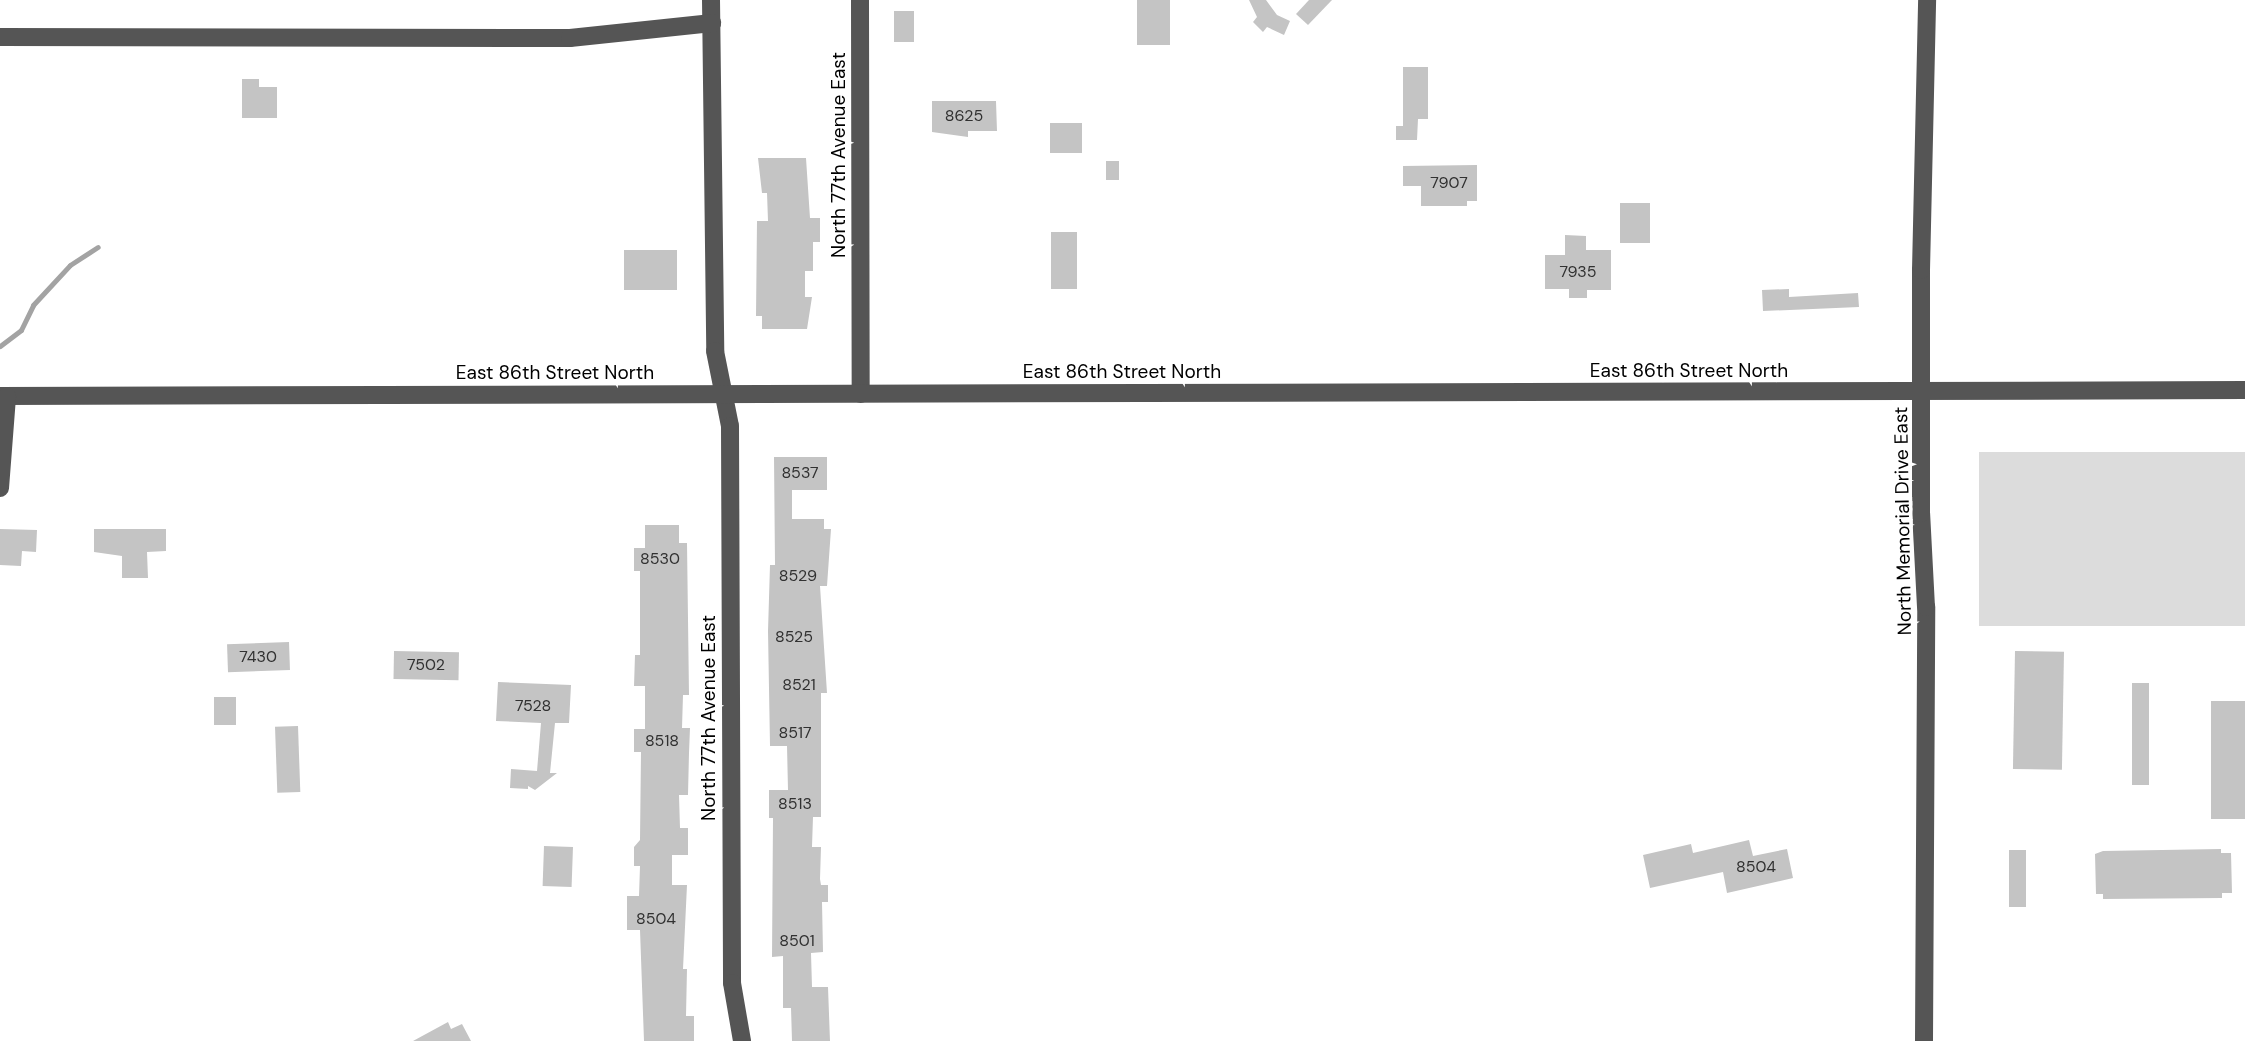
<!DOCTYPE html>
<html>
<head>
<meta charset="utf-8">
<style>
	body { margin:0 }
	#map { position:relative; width:2245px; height:1041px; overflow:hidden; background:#fff; font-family:"DM Sans",sans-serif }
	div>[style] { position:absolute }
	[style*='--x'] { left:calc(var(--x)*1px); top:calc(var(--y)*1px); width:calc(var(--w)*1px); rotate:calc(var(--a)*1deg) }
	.green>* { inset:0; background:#dcdcdc; transform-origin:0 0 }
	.stream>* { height:5px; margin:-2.5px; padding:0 2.5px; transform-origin:2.5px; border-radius:2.5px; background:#a3a3a3 }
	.building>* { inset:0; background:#c4c4c4; transform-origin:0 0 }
	.minor>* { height:18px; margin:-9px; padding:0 9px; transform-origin:9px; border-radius:9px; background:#555 }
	span { translate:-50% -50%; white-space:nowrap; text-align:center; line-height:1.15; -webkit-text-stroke:7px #fff; paint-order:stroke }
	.number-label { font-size:16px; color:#313131 }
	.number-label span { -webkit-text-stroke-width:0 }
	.street-label { font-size:19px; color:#000 }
</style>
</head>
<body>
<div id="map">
	<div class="green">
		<div style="left:1979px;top:452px;width:266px;height:174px"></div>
	</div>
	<div class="stream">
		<div style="--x:0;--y:346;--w:26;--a:-37"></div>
		<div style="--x:21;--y:330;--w:28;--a:-64"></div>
		<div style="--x:33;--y:305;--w:54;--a:-47.2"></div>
		<div style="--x:70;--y:265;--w:33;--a:-33"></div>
	</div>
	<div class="building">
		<div style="left:1137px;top:0;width:33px;height:45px"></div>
		<div style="clip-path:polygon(1249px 0,1266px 0,1277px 15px,1290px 21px,1284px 35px,1267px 27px,1263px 32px,1253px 22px,1257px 17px)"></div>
		<div style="clip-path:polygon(1309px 0,1332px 0,1308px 25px,1296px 14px)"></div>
		<div style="left:894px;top:11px;width:20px;height:31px"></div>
		<div style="clip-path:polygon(1403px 67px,1428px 67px,1428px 119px,1418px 119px,1417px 140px,1396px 140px,1396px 126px,1403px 126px)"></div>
		<div style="clip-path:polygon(242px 79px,259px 79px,259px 87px,277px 87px,277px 118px,242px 118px)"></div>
		<div style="clip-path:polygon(932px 101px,996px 101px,997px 131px,968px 131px,968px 137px,932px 132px)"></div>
		<div style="left:1050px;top:123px;width:32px;height:30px"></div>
		<div style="clip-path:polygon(758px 158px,806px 158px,810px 218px,820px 218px,820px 242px,813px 242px,813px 271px,805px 271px,805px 297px,812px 297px,807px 329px,762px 329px,762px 316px,756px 316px,757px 221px,768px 221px,767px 193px,762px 193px)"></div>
		<div style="left:1106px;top:161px;width:13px;height:19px"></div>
		<div style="clip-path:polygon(1477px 165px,1477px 201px,1467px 201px,1467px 206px,1421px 206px,1421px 186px,1403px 186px,1403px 166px)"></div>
		<div style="left:1620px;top:203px;width:30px;height:40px"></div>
		<div style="left:1051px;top:232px;width:26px;height:57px"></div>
		<div style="clip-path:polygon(1565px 235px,1586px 236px,1586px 250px,1611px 250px,1611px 290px,1587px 290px,1587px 298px,1569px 298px,1569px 289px,1545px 289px,1545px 255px,1565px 255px)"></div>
		<div style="left:624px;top:250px;width:53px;height:40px"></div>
		<div style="clip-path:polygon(1789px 289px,1789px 297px,1858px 293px,1859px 307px,1763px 311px,1762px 290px)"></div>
		<div style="clip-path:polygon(774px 457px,827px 457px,827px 490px,792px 490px,792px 519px,824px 519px,824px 529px,831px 529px,827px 586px,820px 586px,827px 693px,821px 693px,821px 817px,813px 817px,812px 847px,821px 847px,820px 879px,821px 885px,828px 885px,828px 902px,822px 902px,823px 952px,811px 953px,812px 987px,828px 987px,830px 1041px,792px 1041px,791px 1008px,783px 1008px,783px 956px,772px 957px,773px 818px,769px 818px,769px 790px,788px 790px,787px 746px,770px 746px,768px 631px,770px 565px,775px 565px)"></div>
		<div style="clip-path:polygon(645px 525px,679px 525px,679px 543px,687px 543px,689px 695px,683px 695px,682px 728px,690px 728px,689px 753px,688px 795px,679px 795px,680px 828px,688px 828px,688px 855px,672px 855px,672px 885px,687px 885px,683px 969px,687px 969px,686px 1016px,694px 1016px,694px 1041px,644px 1041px,640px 930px,627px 930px,627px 896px,639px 896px,640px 866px,634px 866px,634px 847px,640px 840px,641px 752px,634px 752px,634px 729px,645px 729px,645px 686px,634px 686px,635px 655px,640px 655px,640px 571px,634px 571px,634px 548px,645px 548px)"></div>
		<div style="clip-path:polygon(0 529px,37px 530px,36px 552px,22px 551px,21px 566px,0 565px)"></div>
		<div style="clip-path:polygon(94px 529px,166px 529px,166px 551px,147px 552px,148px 578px,122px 578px,122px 556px,94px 552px)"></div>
		<div style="left:289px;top:642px;width:28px;height:62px;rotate:88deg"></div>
		<div style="left:394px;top:651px;width:65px;height:28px;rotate:1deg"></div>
		<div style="left:2015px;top:651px;width:49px;height:118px;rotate:1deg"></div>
		<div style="clip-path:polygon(498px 682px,571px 685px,569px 723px,555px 723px,550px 773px,557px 773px,535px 790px,528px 786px,528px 789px,510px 788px,511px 769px,537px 771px,541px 723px,496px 721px)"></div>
		<div style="left:2132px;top:683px;width:17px;height:102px"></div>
		<div style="left:236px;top:697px;width:28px;height:22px;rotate:90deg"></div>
		<div style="left:2211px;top:701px;width:34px;height:118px"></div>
		<div style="left:298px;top:726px;width:66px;height:23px;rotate:88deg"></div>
		<div style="clip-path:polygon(1749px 840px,1753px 856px,1787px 849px,1793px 878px,1727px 893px,1723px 872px,1650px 888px,1643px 855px,1691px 844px,1693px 853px)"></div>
		<div style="left:544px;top:846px;width:29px;height:40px;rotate:2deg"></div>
		<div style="clip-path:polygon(2221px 849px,2221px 853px,2231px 853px,2232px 893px,2222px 893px,2222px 898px,2103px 899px,2103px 894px,2096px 894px,2095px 854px,2103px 851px)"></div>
		<div style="left:2009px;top:850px;width:17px;height:57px"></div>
		<div style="clip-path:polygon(448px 1022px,451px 1029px,462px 1024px,471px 1041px,413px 1041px)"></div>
	</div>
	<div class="minor">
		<div style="--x:711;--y:0;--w:351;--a:89.3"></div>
		<div style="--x:715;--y:351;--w:76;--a:78.7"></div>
		<div style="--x:730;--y:426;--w:557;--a:89.79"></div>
		<div style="--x:732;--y:983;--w:59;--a:80.2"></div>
		<div style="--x:860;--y:0;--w:394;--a:89.9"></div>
		<div style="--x:0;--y:37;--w:570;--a:0.1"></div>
		<div style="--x:570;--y:38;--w:143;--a:-6"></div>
		<div style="--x:0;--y:396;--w:2245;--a:-0.15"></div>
		<div style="--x:0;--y:488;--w:92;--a:-85.6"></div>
		<div style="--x:1924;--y:1041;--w:434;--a:-89.7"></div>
		<div style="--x:1926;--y:607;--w:94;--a:-93"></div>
		<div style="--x:1921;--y:513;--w:243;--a:-90"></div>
		<div style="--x:1921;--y:270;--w:270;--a:-88.7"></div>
	</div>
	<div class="number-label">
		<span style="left:964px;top:116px">8625</span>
		<span style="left:1449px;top:183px">7907</span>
		<span style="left:1578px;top:272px">7935</span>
		<span style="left:800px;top:473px">8537</span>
		<span style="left:660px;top:559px">8530</span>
		<span style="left:798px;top:576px">8529</span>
		<span style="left:794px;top:637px">8525</span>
		<span style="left:258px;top:657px">7430</span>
		<span style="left:426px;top:665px">7502</span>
		<span style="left:799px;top:685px">8521</span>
		<span style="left:533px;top:706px">7528</span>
		<span style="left:795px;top:733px">8517</span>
		<span style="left:662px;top:741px">8518</span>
		<span style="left:795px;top:804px">8513</span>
		<span style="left:1756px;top:867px">8504</span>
		<span style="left:656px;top:919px">8504</span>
		<span style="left:797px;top:941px">8501</span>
	</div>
	<div class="street-label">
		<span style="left:839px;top:155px;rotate:-90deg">North 77th Avenue East</span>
		<span style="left:1689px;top:371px">East 86th Street North</span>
		<span style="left:1122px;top:372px">East 86th Street North</span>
		<span style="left:555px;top:373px">East 86th Street North</span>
		<span style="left:1903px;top:521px;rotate:-91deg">North Memorial Drive East</span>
		<span style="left:709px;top:718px;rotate:-90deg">North 77th Avenue East</span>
	</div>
</div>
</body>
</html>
